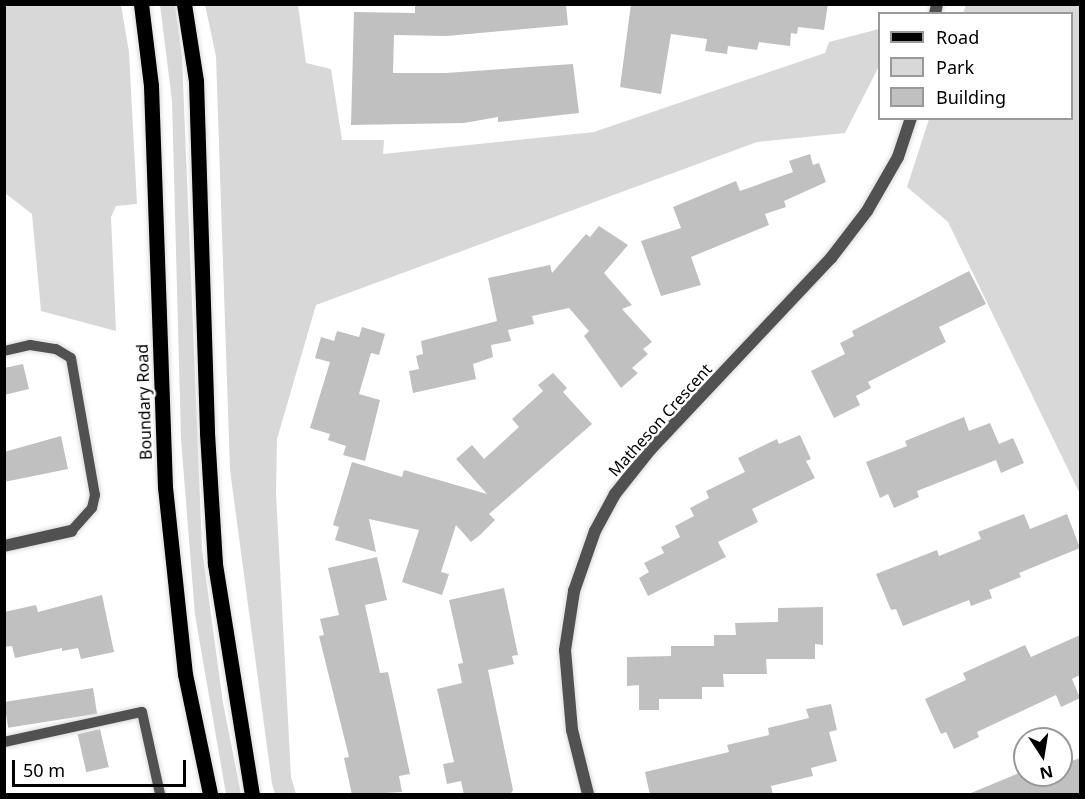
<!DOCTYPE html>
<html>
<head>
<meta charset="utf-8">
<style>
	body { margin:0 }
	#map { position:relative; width:1085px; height:799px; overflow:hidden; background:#fff; font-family:"Noto Sans",sans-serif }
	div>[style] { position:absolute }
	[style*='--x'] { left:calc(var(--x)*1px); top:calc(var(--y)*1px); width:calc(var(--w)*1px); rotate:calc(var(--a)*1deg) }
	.green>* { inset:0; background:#d8d8d8 }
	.building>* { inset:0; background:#c0c0c0; transform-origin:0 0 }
	.roads { filter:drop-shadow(0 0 2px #dbdbdb) drop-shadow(0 0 2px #dbdbdb) }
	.lane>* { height:10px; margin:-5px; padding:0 5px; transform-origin:5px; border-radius:5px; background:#515151 }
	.street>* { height:12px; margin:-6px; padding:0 6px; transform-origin:6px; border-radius:6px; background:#515151 }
	.primary>* { height:15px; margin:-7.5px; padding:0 7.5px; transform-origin:7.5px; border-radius:7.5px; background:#000 }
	span { translate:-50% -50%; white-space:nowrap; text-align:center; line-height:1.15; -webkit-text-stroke:5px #fff; paint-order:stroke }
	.street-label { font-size:16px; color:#000 }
	.frame { position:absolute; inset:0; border:6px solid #000; pointer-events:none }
	.legend { position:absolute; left:878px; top:12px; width:195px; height:108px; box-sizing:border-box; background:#fff; border:2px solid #999; margin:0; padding:8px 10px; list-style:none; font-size:18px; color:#000 }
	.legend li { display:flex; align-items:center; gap:12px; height:30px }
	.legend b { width:30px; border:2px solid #999 }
	.north { position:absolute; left:1013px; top:727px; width:60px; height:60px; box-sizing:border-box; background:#fff; border:2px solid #999; border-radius:50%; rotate:168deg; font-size:16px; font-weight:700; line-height:24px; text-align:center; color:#000 }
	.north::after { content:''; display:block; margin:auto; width:21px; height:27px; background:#000; clip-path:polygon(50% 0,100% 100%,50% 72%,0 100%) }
	.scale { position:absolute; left:12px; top:760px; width:174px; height:27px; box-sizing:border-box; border:3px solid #000; border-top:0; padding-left:8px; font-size:18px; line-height:21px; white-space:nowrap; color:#000; -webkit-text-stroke:4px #fff; paint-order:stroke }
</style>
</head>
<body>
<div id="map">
	<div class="green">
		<div style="clip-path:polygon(5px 4px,121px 5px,129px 52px,137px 204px,116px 206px,111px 217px,116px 331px,41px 311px,32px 214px,5px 193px)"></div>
		<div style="clip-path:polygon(160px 5px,175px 5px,182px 57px,202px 549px,223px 703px,241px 794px,226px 794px,195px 615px,181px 439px,172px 101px)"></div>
		<div style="clip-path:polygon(205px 5px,298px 5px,306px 63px,331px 69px,342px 140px,384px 140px,383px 154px,594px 132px,825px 53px,829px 42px,879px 29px,879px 66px,845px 133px,757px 142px,316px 305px,277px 439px,276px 493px,291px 777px,296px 794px,275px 794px,272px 784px,230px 470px,216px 56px)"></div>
		<div style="clip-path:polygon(966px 5px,1080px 5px,1080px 494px,948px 222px,907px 187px,929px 119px,1072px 118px,1072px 14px,963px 13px)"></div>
	</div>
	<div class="building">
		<div style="clip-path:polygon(415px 4px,566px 4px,568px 25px,447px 36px,394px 35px,393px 73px,446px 73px,573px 64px,579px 113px,498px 122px,498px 117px,464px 123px,351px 125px,354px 12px,415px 13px)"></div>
		<div style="clip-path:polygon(631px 4px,828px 4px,824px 30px,798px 27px,797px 34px,791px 33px,790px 46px,759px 42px,757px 50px,728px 46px,727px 54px,705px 51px,707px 39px,671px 34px,661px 94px,620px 87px)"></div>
		<div style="clip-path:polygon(810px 154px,813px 165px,819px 163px,826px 182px,784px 201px,786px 207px,765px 214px,769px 225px,691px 257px,701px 285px,661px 296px,641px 241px,681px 228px,673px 207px,736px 181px,740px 191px,793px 172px,789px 161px)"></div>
		<div style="clip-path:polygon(599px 226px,628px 245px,604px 273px,632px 305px,622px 309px,652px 342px,643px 349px,648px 354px,632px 368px,638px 373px,621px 388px,584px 336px,589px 331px,569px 308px,532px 316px,534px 324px,508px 330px,511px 341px,491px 345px,493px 357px,473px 364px,476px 379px,413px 393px,409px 371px,419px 369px,416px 356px,423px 354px,421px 341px,497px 321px,488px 278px,550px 265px,552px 273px,586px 234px,590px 237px)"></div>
		<div style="clip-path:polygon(969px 271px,986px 304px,939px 327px,946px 342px,868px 382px,871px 388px,856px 396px,860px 405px,834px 418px,811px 371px,845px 354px,840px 343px,854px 336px,852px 331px)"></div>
		<div style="clip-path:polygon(362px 327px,385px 334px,379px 355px,371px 353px,359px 394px,380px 400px,365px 461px,343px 455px,346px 446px,328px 440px,330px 434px,310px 428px,330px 362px,315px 358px,321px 337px,334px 341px,337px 331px,359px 337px)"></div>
		<div style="clip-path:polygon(23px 364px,29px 389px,4px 395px,4px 368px)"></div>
		<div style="clip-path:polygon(553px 373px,567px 388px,563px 392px,592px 424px,489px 514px,495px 520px,480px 535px,471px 542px,456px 525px,441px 572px,449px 574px,442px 595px,402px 582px,419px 530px,369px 519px,376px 552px,335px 540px,339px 527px,333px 525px,352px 462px,402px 477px,404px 470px,487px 494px,456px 459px,472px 445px,484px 459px,519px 427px,512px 419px,543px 391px,538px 385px)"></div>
		<div style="clip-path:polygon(964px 417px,969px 431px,990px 423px,999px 444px,1013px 438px,1024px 463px,1001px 473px,996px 460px,917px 491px,919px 497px,894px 508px,888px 494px,880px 498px,866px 462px,907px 446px,905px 441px)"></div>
		<div style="clip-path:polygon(800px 435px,811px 459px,806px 461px,815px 478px,752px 509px,758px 522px,718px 542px,726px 557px,648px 596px,639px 578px,649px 572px,644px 563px,664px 553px,661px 547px,680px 537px,675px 526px,694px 516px,690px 508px,709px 498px,706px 491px,745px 472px,738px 458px,777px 439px,779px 444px)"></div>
		<div style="clip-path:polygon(61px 436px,68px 469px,4px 482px,4px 452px)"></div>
		<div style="clip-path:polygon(1024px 514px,1030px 529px,1067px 514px,1080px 548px,1019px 573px,1021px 577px,989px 590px,992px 598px,971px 606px,969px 600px,903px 626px,896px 609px,891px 610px,876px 574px,937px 550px,939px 556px,981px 539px,978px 532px)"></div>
		<div style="clip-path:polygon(377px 557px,387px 600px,365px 605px,380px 673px,388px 672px,410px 774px,399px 776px,402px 792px,352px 795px,344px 758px,349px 757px,319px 636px,324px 635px,320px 619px,339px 615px,328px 568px)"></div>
		<div style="clip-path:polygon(504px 588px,518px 655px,512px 656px,514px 664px,488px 670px,513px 790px,510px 795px,464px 795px,461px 781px,447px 784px,443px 764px,454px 762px,437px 689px,462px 683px,458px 664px,463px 663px,449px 600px)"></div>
		<div style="clip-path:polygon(102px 595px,114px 652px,81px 659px,78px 648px,62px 651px,62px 648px,15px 658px,12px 646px,4px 647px,4px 612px,36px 605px,38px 612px)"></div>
		<div style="clip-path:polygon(823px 607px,823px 645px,815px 644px,815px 659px,766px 659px,767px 674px,723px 674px,724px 687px,702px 687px,702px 699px,659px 699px,659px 710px,639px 710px,639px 685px,627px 686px,627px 657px,671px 656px,671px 646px,714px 646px,714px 635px,736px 635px,735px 623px,778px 622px,778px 608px)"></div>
		<div style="clip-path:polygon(1080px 635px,1080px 675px,1072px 679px,1080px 698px,1061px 707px,1056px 695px,977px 732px,979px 737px,954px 749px,946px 732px,941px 734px,925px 699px,966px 680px,963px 673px,1025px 645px,1031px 657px)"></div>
		<div style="left:93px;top:688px;width:26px;height:90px;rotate:81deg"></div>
		<div style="clip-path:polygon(831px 704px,837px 730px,829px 732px,837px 761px,811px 768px,813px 776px,771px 786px,773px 795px,650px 795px,645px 772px,729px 752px,727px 745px,769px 735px,768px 728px,809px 718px,806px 709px)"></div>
		<div style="left:100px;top:729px;width:39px;height:23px;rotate:77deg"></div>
		<div style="clip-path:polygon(1080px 758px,1080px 795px,966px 795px,1024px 771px,1025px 775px,1061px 775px,1061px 765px)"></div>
	</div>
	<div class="roads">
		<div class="lane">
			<div style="--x:4;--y:351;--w:27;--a:-13"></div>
			<div style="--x:30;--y:345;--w:26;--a:9"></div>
			<div style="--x:56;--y:349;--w:17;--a:31"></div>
			<div style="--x:71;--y:358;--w:139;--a:80.1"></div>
			<div style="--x:95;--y:495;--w:13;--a:103"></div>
			<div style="--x:92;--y:508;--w:31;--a:132"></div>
			<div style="--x:4;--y:742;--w:141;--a:-12.3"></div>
			<div style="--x:142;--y:712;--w:84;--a:77.6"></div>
		</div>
		<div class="street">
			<div style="--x:935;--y:14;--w:10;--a:-79"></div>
			<div style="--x:4;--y:546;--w:69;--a:-12.6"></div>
			<div style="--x:588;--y:794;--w:66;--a:-104"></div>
			<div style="--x:572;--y:730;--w:80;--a:-95"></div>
			<div style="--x:565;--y:650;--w:60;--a:-81.3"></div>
			<div style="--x:574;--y:591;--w:64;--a:-70.7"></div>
			<div style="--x:595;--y:531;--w:42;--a:-61.6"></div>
			<div style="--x:615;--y:494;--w:56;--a:-51.5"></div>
			<div style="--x:650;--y:450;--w:264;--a:-46.7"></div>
			<div style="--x:831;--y:258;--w:59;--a:-52.5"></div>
			<div style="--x:867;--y:211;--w:62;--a:-60.1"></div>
			<div style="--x:898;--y:157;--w:41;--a:-71.6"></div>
		</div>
		<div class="primary">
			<div style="--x:141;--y:4;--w:83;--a:83"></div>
			<div style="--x:151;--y:86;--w:401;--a:88"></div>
			<div style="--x:165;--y:487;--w:188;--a:83.9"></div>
			<div style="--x:185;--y:674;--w:123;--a:78.2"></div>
			<div style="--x:184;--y:4;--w:78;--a:81.1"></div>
			<div style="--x:196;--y:81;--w:352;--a:88.2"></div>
			<div style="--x:207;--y:433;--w:131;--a:86.5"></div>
			<div style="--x:215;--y:564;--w:233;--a:80.9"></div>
		</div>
	</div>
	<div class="street-label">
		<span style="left:144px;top:402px;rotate:-92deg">Boundary Road</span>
		<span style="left:660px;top:420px;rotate:-48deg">Matheson Crescent</span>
	</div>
	<div class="frame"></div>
	<ul class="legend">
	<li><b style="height:8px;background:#000"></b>Road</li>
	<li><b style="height:16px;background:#d8d8d8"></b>Park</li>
	<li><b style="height:16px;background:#c0c0c0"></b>Building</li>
	</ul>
	<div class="north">N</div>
	<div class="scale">50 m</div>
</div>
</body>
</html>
